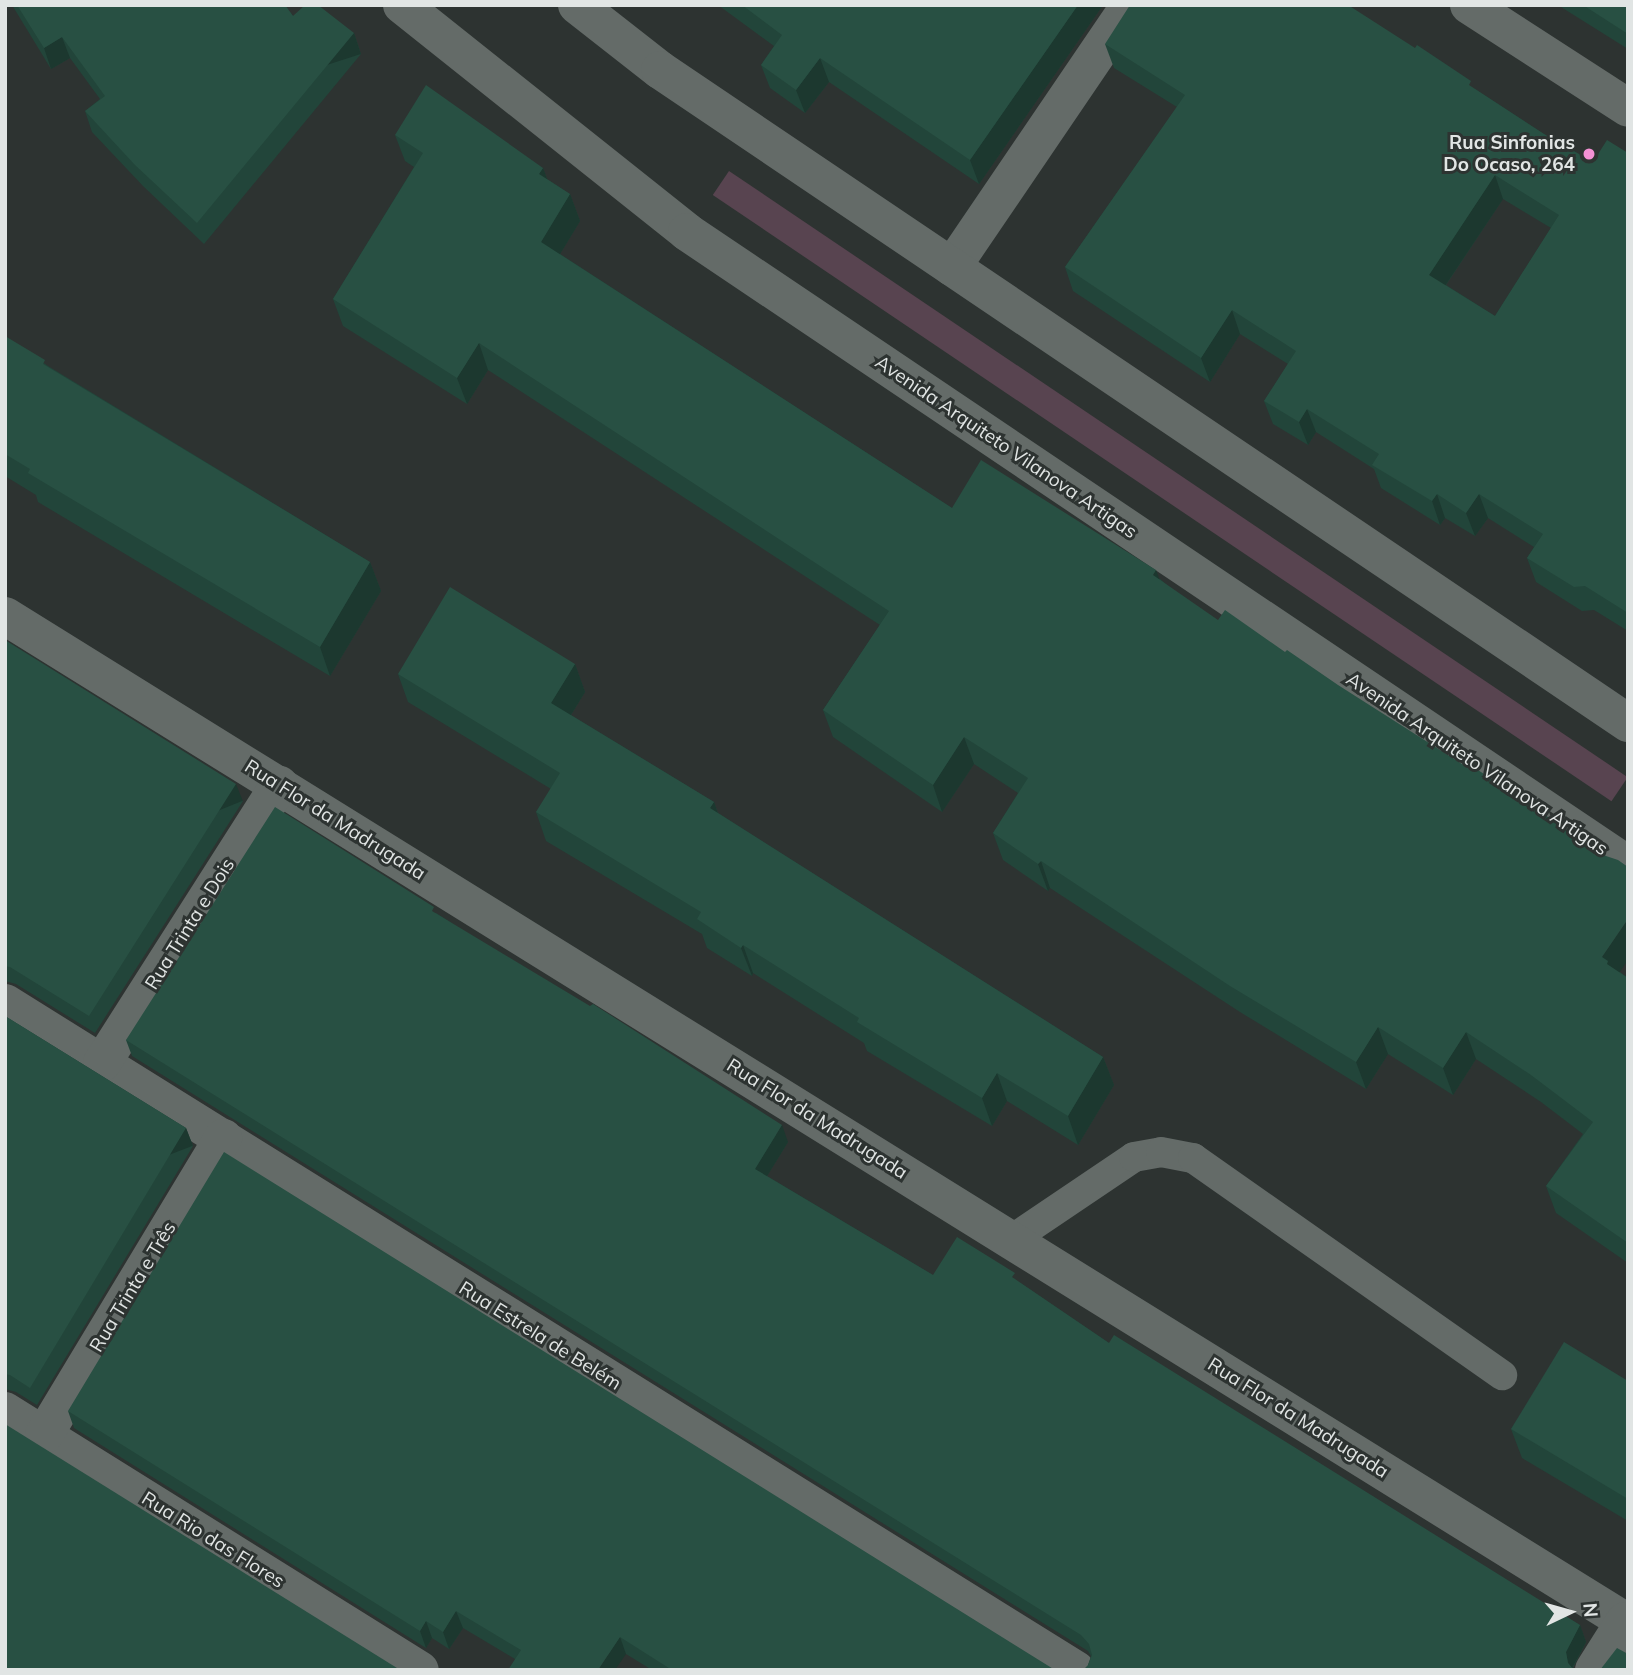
<!DOCTYPE html>
<html>
<head>
<meta charset="utf-8">
<style>
	body { margin:0 }
	#map { position:relative; width:1633px; height:1675px; overflow:hidden; background:#2d3331; font-family:Mulish,sans-serif }
	div>[style] { position:absolute }
	[style*='--x'] { left:calc(var(--x)*1px); top:calc(var(--y)*1px); width:calc(var(--w)*1px); rotate:calc(var(--a)*1deg) }
	.green>* { inset:0; background:#584450; transform-origin:0 0 }
	.lane>* { height:30px; margin:-15px; padding:0 15px; transform-origin:15px; border-radius:15px; background:#646b68 }
	.street>* { height:38px; margin:-19px; padding:0 19px; transform-origin:19px; border-radius:19px; background:#646b68 }
	.secondary>* { height:38px; margin:-19px; padding:0 19px; transform-origin:19px; border-radius:19px; background:#646b68 }
	.wall>* { inset:0; background:#22453a }
	.shaded-wall>* { inset:0; background:#1c382f; transform-origin:0 0 }
	.building>* { inset:0; background:#285043 }
	.dots>* { width:19px; height:19px; translate:-50% -50%; box-sizing:border-box; border:4px solid #2d3331; border-radius:50% }
	span { translate:-50% -50%; white-space:nowrap; text-align:center; line-height:1.15; -webkit-text-stroke:6px #2d3331; paint-order:stroke }
	.poi-label { font-size:19px; color:#e1e5e4; font-weight:700 }
	.right { translate:-100% -50%; text-align:right }
	.street-label { font-size:19px; color:#e1e5e4 }
	.frame { position:absolute; inset:0; border:7px solid #e1e5e4; pointer-events:none }
	.north { position:absolute; left:1535px; top:1577px; width:70px; height:70px; -webkit-text-stroke:5px #2d3331; paint-order:stroke; rotate:85deg; font-size:19px; font-weight:700; line-height:28px; text-align:center; color:#e1e5e4 }
	.north::after { content:''; display:block; margin:auto; width:24px; height:32px; background:#e1e5e4; clip-path:polygon(50% 0,100% 100%,50% 72%,0 100%) }
</style>
</head>
<body>
<div id="map">
	<div class="green">
		<div style="left:729px;top:171px;width:1084px;height:29px;rotate:34deg"></div>
	</div>
	<div class="lane">
		<div style="--x:1011;--y:1240;--w:148;--a:-34"></div>
		<div style="--x:1134;--y:1157;--w:27;--a:-10"></div>
		<div style="--x:1161;--y:1152;--w:33;--a:11"></div>
		<div style="--x:1193;--y:1158;--w:378;--a:35.1"></div>
	</div>
	<div class="street">
		<div style="--x:1469;--y:5;--w:189;--a:32.9"></div>
		<div style="--x:952;--y:267;--w:317;--a:-55.8"></div>
		<div style="--x:5;--y:616;--w:1910;--a:31.82"></div>
		<div style="--x:5;--y:1003;--w:1262;--a:31.91"></div>
		<div style="--x:102;--y:1063;--w:330;--a:-57.5"></div>
		<div style="--x:5;--y:1411;--w:489;--a:32"></div>
		<div style="--x:44;--y:1435;--w:347;--a:-58.9"></div>
		<div style="--x:1594;--y:1670;--w:58;--a:-57.7"></div>
	</div>
	<div class="secondary">
		<div style="--x:402;--y:5;--w:364;--a:38.5"></div>
		<div style="--x:687;--y:232;--w:1134;--a:33.93"></div>
		<div style="--x:577;--y:5;--w:105;--a:38.1"></div>
		<div style="--x:660;--y:70;--w:1168;--a:34"></div>
	</div>
	<div class="wall">
		<div style="clip-path:polygon(12px 5px,285px 5px,293px 16px,354px 33px,361px 54px,204px 244px,143px 186px,92px 132px,85px 111px,100px 99px,70px 58px,51px 69px)"></div>
		<div style="clip-path:polygon(718px 5px,1103px 5px,979px 184px,829px 82px,805px 113px,770px 88px,761px 65px,774px 46px)"></div>
		<div style="clip-path:polygon(1561px 5px,1628px 5px,1628px 49px,1561px 7px)"></div>
		<div style="clip-path:polygon(evenodd,1105px 44px,1475px 89px,1544px 134px,1593px 162px,1628px 153px,1628px 631px,1594px 610px,1582px 611px,1536px 582px,1527px 558px,1534px 547px,1488px 518px,1475px 536px,1445px 518px,1440px 525px,1381px 488px,1374px 469px,1316px 432px,1308px 445px,1273px 424px,1264px 401px,1288px 364px,1240px 334px,1210px 382px,1073px 291px,1065px 267px,1177px 107px,1114px 68px,1105px 44px,1503px 199px,1551px 228px,1495px 316px,1446px 285px,1503px 199px)"></div>
		<div style="clip-path:polygon(395px 135px,543px 168px,547px 179px,570px 194px,580px 221px,560px 254px,952px 508px,1160px 579px,1620px 972px,1628px 978px,1628px 1263px,1556px 1213px,1546px 1186px,1583px 1134px,1541px 1102px,1476px 1059px,1453px 1095px,1388px 1054px,1366px 1089px,1240px 1012px,1050px 888px,1048px 891px,1003px 860px,993px 833px,1018px 793px,974px 764px,942px 812px,833px 737px,823px 710px,880px 625px,488px 370px,467px 404px,343px 326px,333px 299px,414px 167px,405px 161px)"></div>
		<div style="clip-path:polygon(5px 336px,48px 366px,370px 562px,381px 591px,330px 676px,38px 502px,36px 495px,5px 476px)"></div>
		<div style="clip-path:polygon(5px 640px,243px 801px,95px 1033px,16px 984px,5px 981px)"></div>
		<div style="clip-path:polygon(575px 664px,585px 692px,571px 715px,714px 802px,718px 813px,1103px 1057px,1114px 1085px,1078px 1145px,1007px 1101px,992px 1126px,867px 1051px,864px 1043px,753px 973px,752px 976px,707px 948px,702px 934px,546px 841px,536px 812px,551px 789px,408px 702px,398px 674px)"></div>
		<div style="clip-path:polygon(436px 913px,788px 1142px,767px 1176px,933px 1275px,1019px 1282px,1109px 1343px,1580px 1625px,1586px 1642px,1573px 1668px,1088px 1665px,1091px 1656px,1088px 1651px,132px 1056px,126px 1040px)"></div>
		<div style="clip-path:polygon(5px 1016px,186px 1128px,193px 1146px,37px 1405px,16px 1392px,5px 1389px)"></div>
		<div style="clip-path:polygon(1628px 1381px,1628px 1521px,1522px 1458px,1511px 1429px)"></div>
		<div style="clip-path:polygon(68px 1411px,1055px 1670px,652px 1670px,626px 1654px,515px 1659px,463px 1628px,449px 1649px,432px 1638px,426px 1648px,74px 1428px)"></div>
	</div>
	<div class="shaded-wall">
		<div style="clip-path:polygon(1078px 5px,1103px 5px,979px 184px,970px 160px)"></div>
		<div style="left:354px;top:33px;width:22px;height:246px;rotate:72deg"></div>
		<div style="clip-path:polygon(62px 37px,70px 58px,51px 69px,44px 48px)"></div>
		<div style="clip-path:polygon(820px 58px,829px 82px,805px 113px,796px 90px)"></div>
		<div style="clip-path:polygon(543px 168px,553px 195px,539px 174px)"></div>
		<div style="clip-path:polygon(1495px 175px,1503px 199px,1437px 298px,1429px 275px)"></div>
		<div style="clip-path:polygon(570px 194px,580px 221px,551px 269px,541px 242px)"></div>
		<div style="clip-path:polygon(1232px 310px,1240px 334px,1210px 382px,1201px 358px)"></div>
		<div style="clip-path:polygon(479px 343px,488px 370px,467px 404px,457px 378px)"></div>
		<div style="clip-path:polygon(1307px 409px,1316px 432px,1308px 445px,1299px 422px)"></div>
		<div style="clip-path:polygon(1437px 494px,1445px 518px,1440px 525px,1432px 501px)"></div>
		<div style="clip-path:polygon(1479px 494px,1488px 518px,1475px 536px,1466px 513px)"></div>
		<div style="clip-path:polygon(370px 562px,381px 591px,330px 676px,320px 647px)"></div>
		<div style="clip-path:polygon(1156px 570px,1166px 597px,1153px 575px)"></div>
		<div style="clip-path:polygon(575px 664px,585px 692px,561px 731px,551px 703px)"></div>
		<div style="clip-path:polygon(964px 737px,974px 764px,942px 812px,933px 785px)"></div>
		<div style="left:236px;top:784px;width:18px;height:275px;rotate:68deg"></div>
		<div style="clip-path:polygon(714px 802px,724px 831px,710px 808px)"></div>
		<div style="clip-path:polygon(1041px 861px,1050px 888px,1048px 891px,1038px 864px)"></div>
		<div style="clip-path:polygon(1628px 919px,1628px 960px,1615px 979px,1602px 957px)"></div>
		<div style="clip-path:polygon(743px 945px,753px 973px,752px 976px,741px 948px)"></div>
		<div style="clip-path:polygon(1378px 1027px,1388px 1054px,1366px 1089px,1356px 1062px)"></div>
		<div style="clip-path:polygon(1466px 1032px,1476px 1059px,1453px 1095px,1443px 1068px)"></div>
		<div style="clip-path:polygon(1103px 1057px,1114px 1085px,1078px 1145px,1068px 1116px)"></div>
		<div style="clip-path:polygon(997px 1073px,1007px 1101px,992px 1126px,982px 1098px)"></div>
		<div style="clip-path:polygon(782px 1125px,788px 1142px,761px 1186px,755px 1169px)"></div>
		<div style="left:186px;top:1128px;width:19px;height:303px;rotate:69deg"></div>
		<div style="clip-path:polygon(456px 1611px,463px 1628px,449px 1649px,443px 1632px)"></div>
		<div style="clip-path:polygon(426px 1621px,432px 1638px,426px 1648px,420px 1631px)"></div>
		<div style="clip-path:polygon(1580px 1625px,1586px 1642px,1572px 1668px,1568px 1663px,1566px 1652px)"></div>
		<div style="clip-path:polygon(620px 1637px,626px 1654px,615px 1670px,598px 1670px)"></div>
	</div>
	<div class="building">
		<div style="clip-path:polygon(17px 5px,285px 5px,293px 16px,305px 5px,318px 5px,354px 33px,197px 223px,135px 165px,85px 111px,105px 96px,62px 37px,44px 48px)"></div>
		<div style="clip-path:polygon(742px 5px,1078px 5px,970px 160px,820px 58px,796px 90px,761px 65px,782px 35px)"></div>
		<div style="clip-path:polygon(evenodd,1130px 5px,1348px 5px,1415px 48px,1417px 45px,1471px 81px,1469px 85px,1544px 134px,1593px 162px,1607px 140px,1628px 153px,1628px 613px,1585px 586px,1574px 587px,1527px 558px,1543px 534px,1479px 494px,1466px 513px,1437px 494px,1432px 501px,1372px 465px,1379px 454px,1307px 409px,1299px 422px,1264px 401px,1296px 351px,1232px 310px,1201px 358px,1065px 267px,1185px 95px,1105px 44px,1130px 5px,1495px 175px,1559px 215px,1495px 316px,1429px 275px,1495px 175px)"></div>
		<div style="clip-path:polygon(1583px 5px,1628px 5px,1628px 34px)"></div>
		<div style="clip-path:polygon(426px 85px,543px 168px,539px 174px,570px 194px,541px 242px,952px 508px,981px 460px,1156px 570px,1153px 575px,1218px 620px,1225px 610px,1285px 652px,1287px 650px,1338px 685px,1473px 771px,1475px 768px,1606px 856px,1618px 860px,1628px 867px,1628px 919px,1602px 957px,1608px 961px,1607px 964px,1628px 978px,1628px 1243px,1546px 1186px,1593px 1122px,1531px 1075px,1466px 1032px,1443px 1068px,1378px 1027px,1356px 1062px,1230px 986px,1041px 861px,1038px 864px,993px 833px,1028px 778px,964px 737px,933px 785px,823px 710px,889px 611px,479px 343px,457px 378px,333px 299px,423px 153px,395px 135px)"></div>
		<div style="clip-path:polygon(5px 336px,45px 360px,43px 364px,370px 562px,320px 647px,28px 473px,30px 469px,5px 454px)"></div>
		<div style="clip-path:polygon(450px 587px,575px 664px,551px 703px,714px 802px,710px 808px,1103px 1057px,1068px 1116px,997px 1073px,982px 1098px,857px 1022px,859px 1018px,743px 945px,741px 948px,697px 919px,701px 912px,536px 812px,560px 773px,398px 674px)"></div>
		<div style="clip-path:polygon(5px 640px,236px 784px,89px 1016px,10px 967px,5px 966px)"></div>
		<div style="clip-path:polygon(275px 807px,434px 907px,432px 911px,590px 1006px,593px 1004px,782px 1125px,755px 1169px,933px 1275px,957px 1237px,1015px 1273px,1012px 1277px,1109px 1343px,1114px 1335px,1580px 1625px,1566px 1652px,1568px 1663px,1574px 1670px,1083px 1670px,1088px 1665px,1092px 1655px,1089px 1644px,1081px 1635px,126px 1040px)"></div>
		<div style="clip-path:polygon(5px 1016px,186px 1128px,30px 1388px,10px 1375px,5px 1374px)"></div>
		<div style="clip-path:polygon(224px 1152px,1055px 1670px,672px 1670px,620px 1637px,598px 1670px,508px 1670px,521px 1650px,456px 1611px,443px 1632px,426px 1621px,420px 1631px,68px 1411px)"></div>
		<div style="clip-path:polygon(1564px 1342px,1628px 1381px,1628px 1499px,1511px 1429px)"></div>
		<div style="clip-path:polygon(5px 1424px,397px 1668px,397px 1670px,5px 1670px)"></div>
		<div style="clip-path:polygon(1617px 1648px,1628px 1654px,1628px 1670px,1600px 1670px)"></div>
	</div>
	<div class="dots">
		<div style="left:1589px;top:154px;background:#f491d4"></div>
	</div>
	<div class="poi-label">
		<span class="right" style="left:1575px;top:154px">Rua Sinfonias<br>Do Ocaso, 264</span>
	</div>
	<div class="street-label">
		<span style="left:1006px;top:447px;rotate:34deg">Avenida Arquiteto Vilanova Artigas</span>
		<span style="left:1477px;top:764px;rotate:34deg">Avenida Arquiteto Vilanova Artigas</span>
		<span style="left:335px;top:820px;rotate:32deg">Rua Flor da Madrugada</span>
		<span style="left:190px;top:924px;rotate:-58deg">Rua Trinta e Dois</span>
		<span style="left:817px;top:1119px;rotate:32deg">Rua Flor da Madrugada</span>
		<span style="left:133px;top:1287px;rotate:-59deg">Rua Trinta e Três</span>
		<span style="left:540px;top:1336px;rotate:32deg">Rua Estrela de Belém</span>
		<span style="left:1298px;top:1418px;rotate:32deg">Rua Flor da Madrugada</span>
		<span style="left:213px;top:1540px;rotate:32deg">Rua Rio das Flores</span>
	</div>
	<div class="frame"></div>
	<div class="north">N</div>
</div>
</body>
</html>
